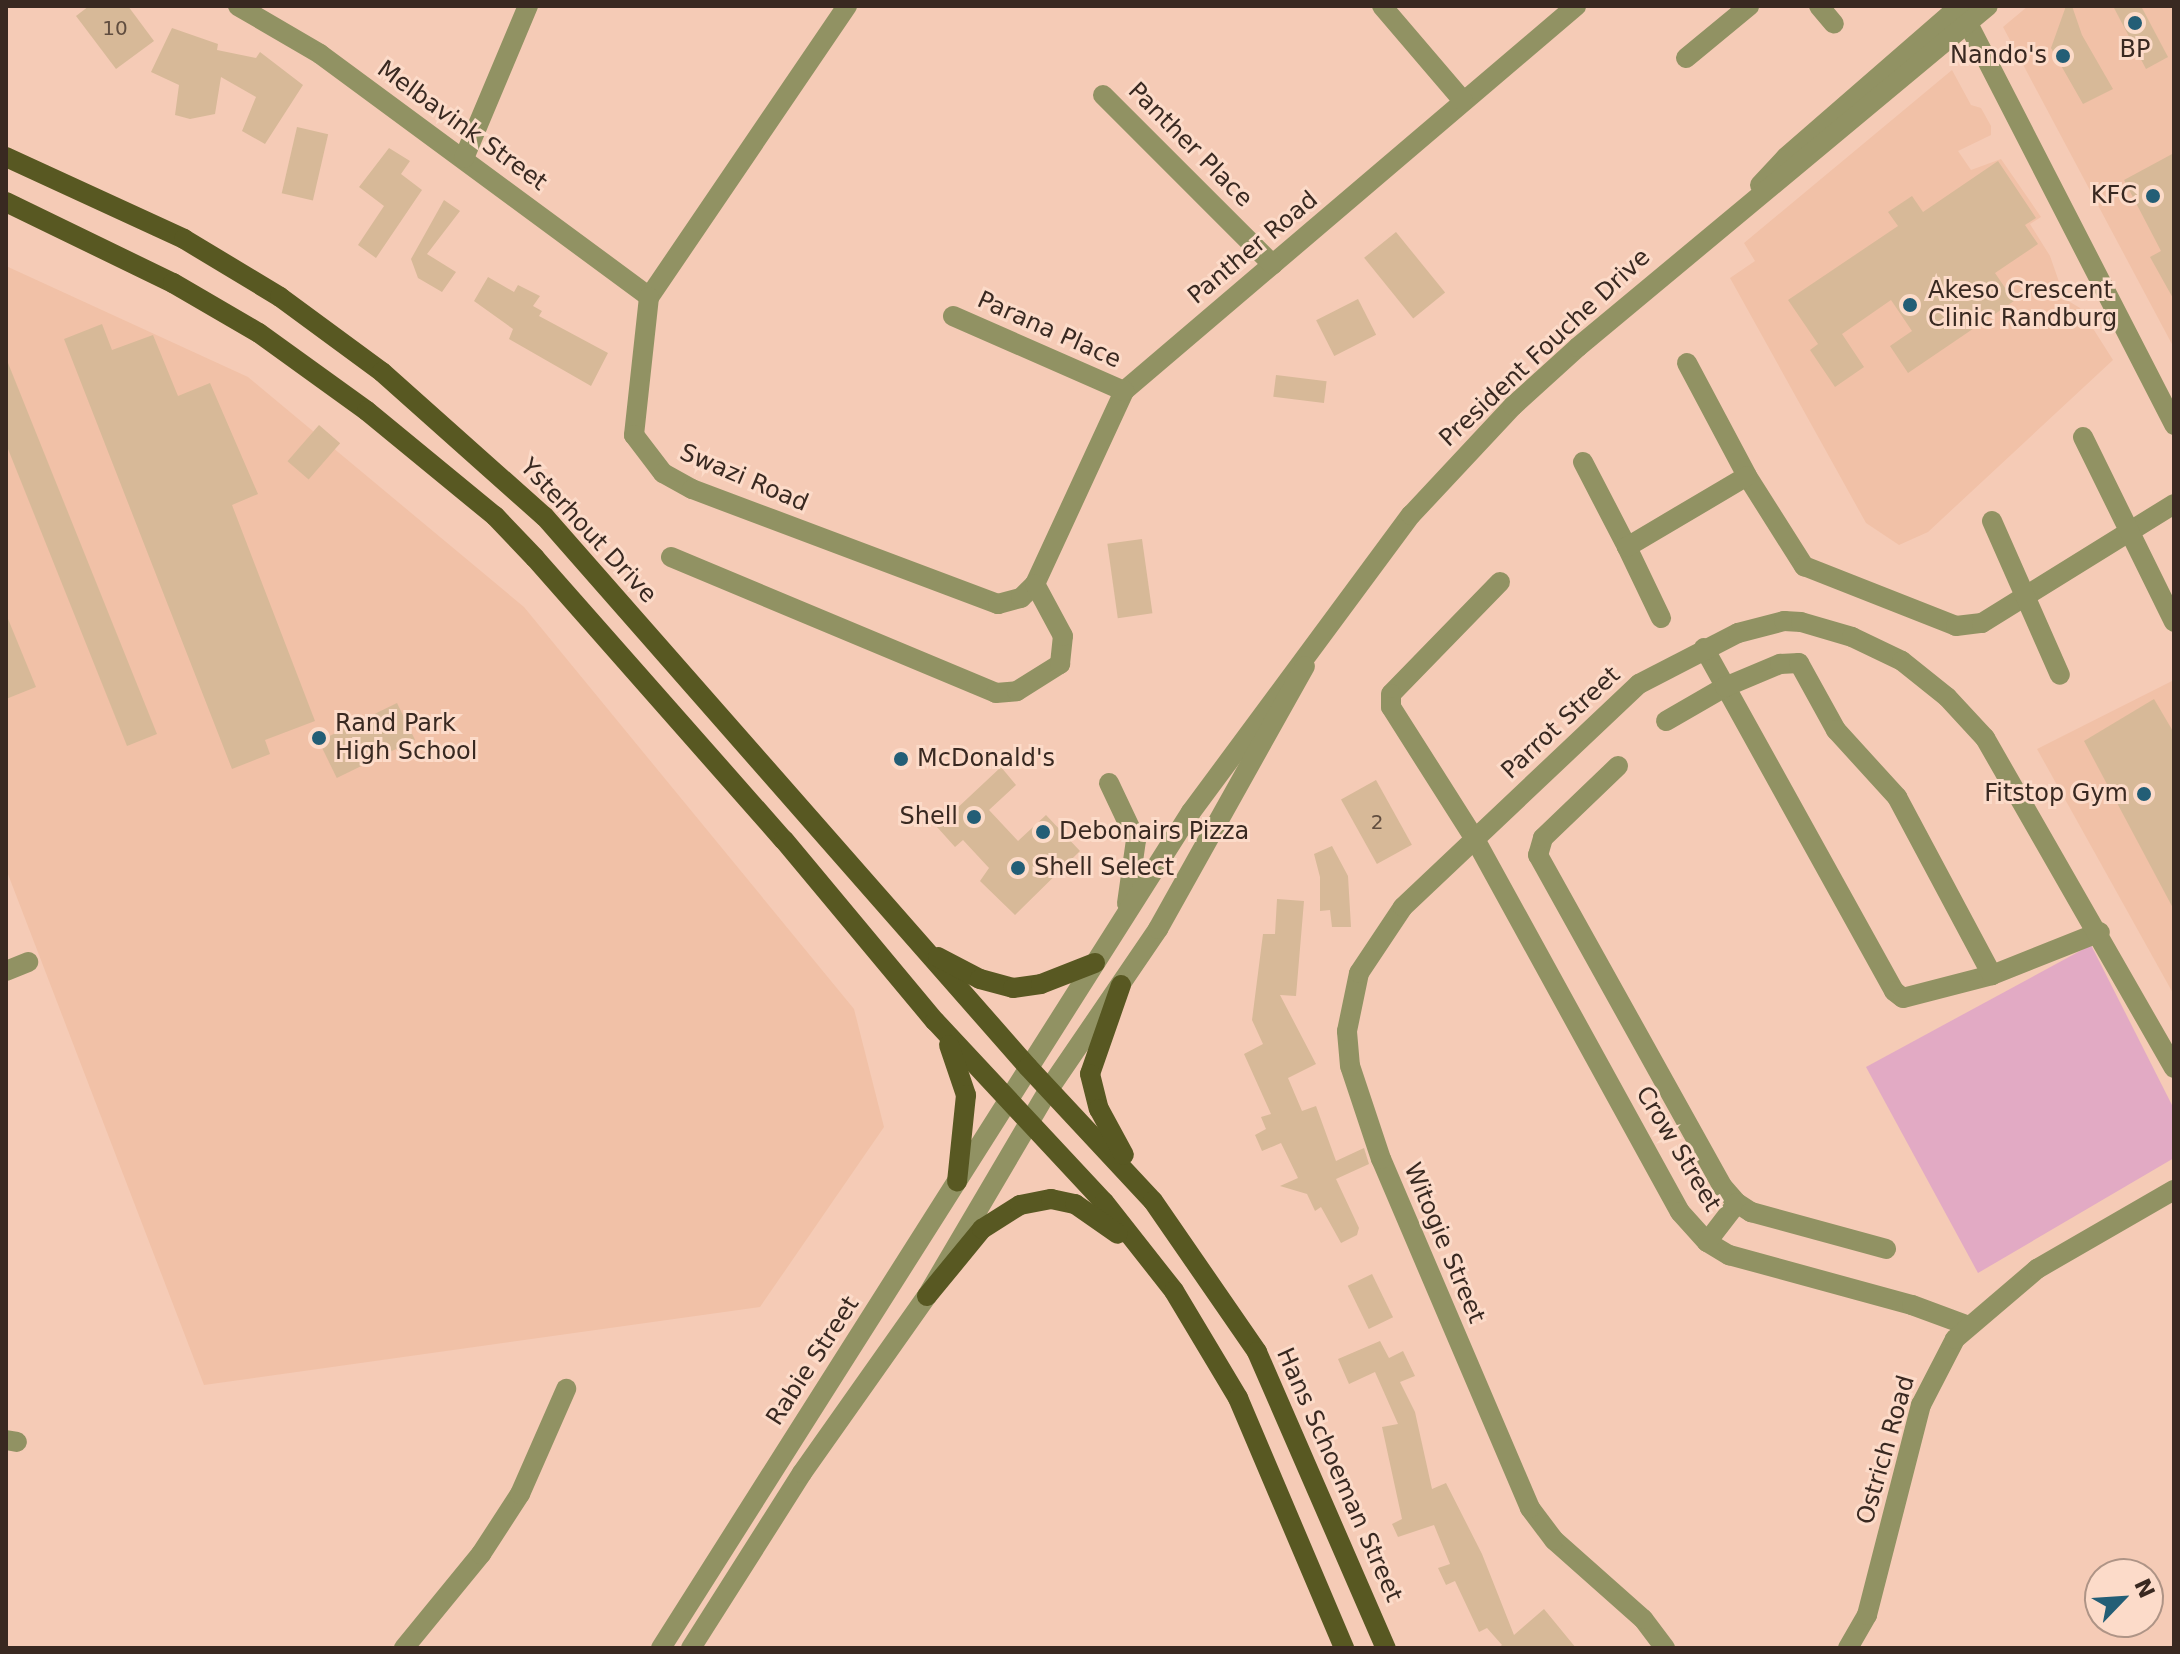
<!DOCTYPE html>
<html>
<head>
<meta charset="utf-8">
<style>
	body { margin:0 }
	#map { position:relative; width:2180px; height:1654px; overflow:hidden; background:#f5cbb6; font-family:"DejaVu Sans",sans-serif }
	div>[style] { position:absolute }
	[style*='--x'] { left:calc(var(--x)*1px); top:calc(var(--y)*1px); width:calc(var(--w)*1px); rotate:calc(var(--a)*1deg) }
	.built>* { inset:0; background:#f1c1a7 }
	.green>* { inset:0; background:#e2aac4 }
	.building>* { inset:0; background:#d7b998; transform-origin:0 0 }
	.minor>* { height:20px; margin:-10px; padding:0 10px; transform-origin:10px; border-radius:10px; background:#919263 }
	.major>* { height:20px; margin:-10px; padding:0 10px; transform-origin:10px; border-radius:10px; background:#585822 }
	.dots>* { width:22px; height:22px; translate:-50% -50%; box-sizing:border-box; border:4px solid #fcdbc9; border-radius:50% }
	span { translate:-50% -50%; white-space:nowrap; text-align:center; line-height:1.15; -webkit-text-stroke:6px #fcdbc9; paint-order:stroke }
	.number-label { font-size:20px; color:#604d3f }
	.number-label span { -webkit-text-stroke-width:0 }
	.poi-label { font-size:24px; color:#392921 }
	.right { translate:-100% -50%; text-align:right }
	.left { translate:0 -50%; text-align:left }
	.street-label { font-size:24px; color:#392921 }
	.frame { position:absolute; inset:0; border:8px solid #392921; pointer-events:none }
	.north { position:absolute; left:2084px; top:1558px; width:80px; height:80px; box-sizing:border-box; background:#fcdbc9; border:2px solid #ae9486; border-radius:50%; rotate:65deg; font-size:22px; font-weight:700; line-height:32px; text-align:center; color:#392921 }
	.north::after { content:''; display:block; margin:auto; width:28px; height:36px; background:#235e76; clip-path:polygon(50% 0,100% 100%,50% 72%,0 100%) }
</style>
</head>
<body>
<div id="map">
	<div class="built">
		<div style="clip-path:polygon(2028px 6px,2174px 6px,2174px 348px,2003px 27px)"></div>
		<div style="clip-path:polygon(1952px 70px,1971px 105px,1981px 108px,1991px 126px,1991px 135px,1958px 151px,1971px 170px,2001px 159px,2041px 217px,2030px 224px,2050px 256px,2065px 299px,2080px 308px,2113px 360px,1928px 532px,1899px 545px,1866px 523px,1730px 278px,1755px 261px,1744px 243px)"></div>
		<div style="clip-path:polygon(6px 266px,248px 377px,524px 607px,854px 1009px,884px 1127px,760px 1307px,204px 1385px,6px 869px)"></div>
		<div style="clip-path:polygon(2174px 680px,2174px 995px,2037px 749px)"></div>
	</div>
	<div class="green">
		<div style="clip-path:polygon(2091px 945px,2174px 1109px,2174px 1158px,1978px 1273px,1866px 1067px)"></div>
	</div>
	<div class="building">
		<div style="clip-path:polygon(89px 6px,128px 6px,154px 41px,116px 69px,76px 16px)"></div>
		<div style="clip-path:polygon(2066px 6px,2072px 6px,2082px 35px,2113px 89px,2083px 104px,2051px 48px)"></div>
		<div style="clip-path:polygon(2113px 6px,2141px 6px,2168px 57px,2146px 69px)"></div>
		<div style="clip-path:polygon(172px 28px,218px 44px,217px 50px,256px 58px,260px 52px,303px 85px,265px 144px,242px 131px,256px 97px,221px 77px,215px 114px,190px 119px,175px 115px,179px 85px,151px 72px)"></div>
		<div style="left:297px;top:127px;width:32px;height:68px;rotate:13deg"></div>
		<div style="clip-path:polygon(389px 148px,410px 161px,401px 174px,422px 190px,376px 258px,358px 245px,384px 206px,359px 187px)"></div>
		<div style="clip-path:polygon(2174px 153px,2174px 300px,2150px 257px,2161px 251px,2124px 180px)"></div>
		<div style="clip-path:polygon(1998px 161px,2036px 218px,2025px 225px,2038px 244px,1995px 273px,2014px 301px,1908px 373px,1890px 346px,1912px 331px,1891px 300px,1842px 334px,1864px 367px,1835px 387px,1810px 350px,1818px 344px,1788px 300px,1898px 226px,1888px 212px,1912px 196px,1923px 212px)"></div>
		<div style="clip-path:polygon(444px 200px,460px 211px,427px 254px,456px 272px,442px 292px,418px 278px,411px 259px)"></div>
		<div style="left:1396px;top:232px;width:78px;height:41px;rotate:51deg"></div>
		<div style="clip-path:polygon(488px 277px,514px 292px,518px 285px,540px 296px,533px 306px,542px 311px,539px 316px,608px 353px,591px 386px,509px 339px,513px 329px,474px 301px)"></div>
		<div style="left:1358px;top:299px;width:40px;height:47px;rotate:63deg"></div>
		<div style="clip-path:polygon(102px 324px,112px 350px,153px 335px,178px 396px,210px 383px,258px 494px,232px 505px,315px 721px,265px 740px,270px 754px,232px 769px,64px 339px)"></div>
		<div style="clip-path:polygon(6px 358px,157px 734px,127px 746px,6px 444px)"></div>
		<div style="left:1276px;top:375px;width:51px;height:22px;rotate:7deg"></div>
		<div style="left:319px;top:425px;width:28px;height:48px;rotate:41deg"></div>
		<div style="left:1142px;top:539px;width:75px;height:35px;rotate:82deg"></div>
		<div style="clip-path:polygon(6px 614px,36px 687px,6px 699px)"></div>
		<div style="clip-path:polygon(2154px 699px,2174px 733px,2174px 910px,2084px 741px)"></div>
		<div style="left:397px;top:703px;width:41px;height:87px;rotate:64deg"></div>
		<div style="clip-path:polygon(1001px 767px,1016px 785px,989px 810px,1018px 841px,1046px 815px,1080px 851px,1015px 915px,980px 881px,989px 868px,963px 840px,955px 847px,937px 827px)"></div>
		<div style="left:1376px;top:780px;width:74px;height:40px;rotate:61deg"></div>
		<div style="clip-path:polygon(1332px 846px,1348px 876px,1351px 927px,1332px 927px,1330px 910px,1320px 911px,1320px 877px,1314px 854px)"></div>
		<div style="clip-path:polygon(1277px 899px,1304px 901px,1296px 996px,1280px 995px,1316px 1064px,1288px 1078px,1302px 1111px,1316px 1106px,1336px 1161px,1364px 1148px,1369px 1164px,1336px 1179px,1359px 1228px,1357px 1235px,1341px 1243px,1321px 1207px,1315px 1211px,1307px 1194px,1280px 1186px,1298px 1178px,1281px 1143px,1262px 1151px,1255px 1135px,1266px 1129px,1261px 1117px,1271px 1114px,1244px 1054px,1263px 1044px,1252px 1020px,1263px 934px,1275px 934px)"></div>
		<div style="left:1372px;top:1274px;width:48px;height:27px;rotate:64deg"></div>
		<div style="clip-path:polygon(1380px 1341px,1389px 1358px,1403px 1351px,1415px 1376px,1400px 1382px,1415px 1412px,1432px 1489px,1446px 1483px,1482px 1554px,1514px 1635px,1544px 1609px,1576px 1648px,1498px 1648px,1502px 1645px,1487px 1628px,1479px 1632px,1455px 1581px,1446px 1585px,1438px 1568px,1450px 1564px,1434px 1525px,1398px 1537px,1392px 1524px,1402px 1519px,1382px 1427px,1398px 1424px,1375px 1372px,1349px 1384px,1338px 1359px)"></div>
	</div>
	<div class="minor">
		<div style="--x:238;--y:6;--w:95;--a:30.3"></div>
		<div style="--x:320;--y:54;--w:409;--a:36.4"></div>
		<div style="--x:847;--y:6;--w:352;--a:124.2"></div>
		<div style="--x:649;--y:297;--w:139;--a:96.2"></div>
		<div style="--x:634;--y:435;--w:48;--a:52.7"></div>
		<div style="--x:663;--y:473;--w:33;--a:29"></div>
		<div style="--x:692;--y:489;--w:327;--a:20.6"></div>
		<div style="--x:998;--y:604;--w:24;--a:-15"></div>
		<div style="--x:1021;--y:598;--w:20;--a:-45"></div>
		<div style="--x:1035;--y:584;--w:213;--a:-65.2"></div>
		<div style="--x:1124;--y:391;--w:594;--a:-40.42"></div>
		<div style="--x:1382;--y:6;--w:125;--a:49.5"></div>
		<div style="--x:1819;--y:6;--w:23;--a:50"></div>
		<div style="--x:1959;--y:6;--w:471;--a:62.8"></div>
		<div style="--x:1686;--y:58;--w:82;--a:-39.5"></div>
		<div style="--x:1103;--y:95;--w:240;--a:45"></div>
		<div style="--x:464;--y:158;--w:165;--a:-67.2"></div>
		<div style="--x:1760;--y:185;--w:38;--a:-47"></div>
		<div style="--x:1786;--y:157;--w:230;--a:-41"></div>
		<div style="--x:953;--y:316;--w:187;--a:23.7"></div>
		<div style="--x:1687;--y:363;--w:128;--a:62"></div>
		<div style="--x:1747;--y:476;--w:107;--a:57.7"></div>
		<div style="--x:1804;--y:566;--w:163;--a:21.5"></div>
		<div style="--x:1956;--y:626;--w:26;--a:-7"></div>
		<div style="--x:1982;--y:623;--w:226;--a:-31.8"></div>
		<div style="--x:2083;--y:437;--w:206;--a:63.8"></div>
		<div style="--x:1583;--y:462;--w:96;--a:62.6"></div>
		<div style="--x:1992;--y:521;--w:168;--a:66.2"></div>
		<div style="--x:671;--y:557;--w:352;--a:22.7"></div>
		<div style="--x:996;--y:693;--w:21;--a:-5"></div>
		<div style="--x:1017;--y:691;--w:51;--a:-32.1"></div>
		<div style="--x:1060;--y:664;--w:28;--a:-84"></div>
		<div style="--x:1063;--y:636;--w:59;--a:-118.3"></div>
		<div style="--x:1500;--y:582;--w:156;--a:134.2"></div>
		<div style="--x:1391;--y:694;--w:13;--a:90"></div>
		<div style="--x:1391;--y:707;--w:159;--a:57.6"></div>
		<div style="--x:1476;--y:841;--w:423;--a:61.2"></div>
		<div style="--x:1680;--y:1212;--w:40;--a:48"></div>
		<div style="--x:1707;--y:1242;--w:26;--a:31"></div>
		<div style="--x:1729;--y:1255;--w:190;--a:15.3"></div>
		<div style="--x:1912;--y:1305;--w:58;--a:20.3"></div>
		<div style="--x:1661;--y:618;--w:79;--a:-115.6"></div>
		<div style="--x:1627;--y:547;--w:139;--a:-30.6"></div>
		<div style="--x:1704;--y:648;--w:392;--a:61"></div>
		<div style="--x:1894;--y:991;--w:11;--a:38"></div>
		<div style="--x:1903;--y:998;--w:92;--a:-14.5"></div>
		<div style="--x:1992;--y:975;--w:116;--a:-21.7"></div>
		<div style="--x:1666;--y:721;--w:68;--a:-30"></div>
		<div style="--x:1725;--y:687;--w:60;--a:-22.7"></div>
		<div style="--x:1780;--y:664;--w:19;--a:-3"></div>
		<div style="--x:1799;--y:663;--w:77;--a:61.1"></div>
		<div style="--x:1836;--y:730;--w:91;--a:47.7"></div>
		<div style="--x:1897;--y:797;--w:202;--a:61.9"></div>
		<div style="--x:1618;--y:766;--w:104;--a:136.2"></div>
		<div style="--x:1543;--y:838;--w:18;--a:106"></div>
		<div style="--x:1538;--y:855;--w:380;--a:60.9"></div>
		<div style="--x:1723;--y:1187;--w:21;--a:49"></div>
		<div style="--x:1109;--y:783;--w:63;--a:64.7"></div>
		<div style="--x:1136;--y:840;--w:64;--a:98.1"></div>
		<div style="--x:6;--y:971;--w:24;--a:-22"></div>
		<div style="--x:1707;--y:1242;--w:49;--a:-52.4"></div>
		<div style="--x:1737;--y:1203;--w:17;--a:33"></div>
		<div style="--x:1751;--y:1212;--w:140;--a:15.3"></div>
		<div style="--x:6;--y:1440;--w:11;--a:10"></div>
		<div style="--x:404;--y:1648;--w:122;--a:-50.7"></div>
		<div style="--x:481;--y:1554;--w:72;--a:-57"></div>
		<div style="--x:520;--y:1494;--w:115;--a:-66.3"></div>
		<div style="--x:661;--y:1648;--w:990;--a:-57.63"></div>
		<div style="--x:1191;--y:812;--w:370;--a:-53.5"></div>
		<div style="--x:1411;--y:515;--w:149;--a:-46.9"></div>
		<div style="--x:1513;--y:406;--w:88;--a:-42.2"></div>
		<div style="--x:1578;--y:347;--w:533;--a:-39.75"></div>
		<div style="--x:691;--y:1648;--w:207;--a:-57.6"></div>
		<div style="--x:802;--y:1473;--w:217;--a:-54.8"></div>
		<div style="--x:927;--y:1296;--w:240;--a:-59.5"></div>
		<div style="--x:1049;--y:1089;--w:194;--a:-55.7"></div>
		<div style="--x:1158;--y:929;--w:301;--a:-60.8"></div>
		<div style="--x:1665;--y:1648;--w:36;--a:-127"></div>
		<div style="--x:1643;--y:1619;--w:119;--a:-138.4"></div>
		<div style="--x:1554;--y:1540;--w:40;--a:-127"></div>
		<div style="--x:1530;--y:1508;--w:379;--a:-113.1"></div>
		<div style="--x:1381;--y:1159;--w:98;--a:-108.4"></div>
		<div style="--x:1350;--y:1066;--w:35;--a:-95"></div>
		<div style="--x:1347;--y:1031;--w:59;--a:-78.3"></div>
		<div style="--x:1359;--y:973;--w:79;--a:-56.3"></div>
		<div style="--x:1403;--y:907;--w:325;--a:-43.4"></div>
		<div style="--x:1639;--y:684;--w:111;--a:-27.3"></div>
		<div style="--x:1738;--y:633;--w:48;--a:-14.6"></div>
		<div style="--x:1784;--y:621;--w:17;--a:3"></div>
		<div style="--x:1801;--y:622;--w:53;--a:16.4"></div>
		<div style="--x:1852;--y:637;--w:55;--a:25.6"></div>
		<div style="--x:1902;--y:661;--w:58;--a:38.7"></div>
		<div style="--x:1947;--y:697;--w:56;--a:47.2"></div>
		<div style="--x:1985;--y:738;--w:380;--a:60.2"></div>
		<div style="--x:1848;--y:1648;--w:38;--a:-60"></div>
		<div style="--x:1867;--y:1615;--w:217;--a:-75.6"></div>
		<div style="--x:1921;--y:1405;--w:74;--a:-62.7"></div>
		<div style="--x:1955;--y:1339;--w:108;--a:-40.5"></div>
		<div style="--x:2037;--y:1269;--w:158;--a:-30"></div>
	</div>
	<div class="major">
		<div style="--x:6;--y:157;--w:196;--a:24.7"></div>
		<div style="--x:184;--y:239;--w:112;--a:31.1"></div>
		<div style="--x:280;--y:297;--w:127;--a:36.3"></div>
		<div style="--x:382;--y:372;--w:218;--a:41.7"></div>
		<div style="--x:545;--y:517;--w:732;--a:48.71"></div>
		<div style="--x:1028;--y:1067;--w:183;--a:47"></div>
		<div style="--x:1153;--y:1201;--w:183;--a:55.4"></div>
		<div style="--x:1257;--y:1352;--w:323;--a:66.5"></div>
		<div style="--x:6;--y:202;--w:186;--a:25.9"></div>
		<div style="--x:173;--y:283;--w:99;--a:30.2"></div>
		<div style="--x:259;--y:333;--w:133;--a:35.8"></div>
		<div style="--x:367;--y:411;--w:166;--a:39.4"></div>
		<div style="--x:495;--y:516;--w:58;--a:46.4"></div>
		<div style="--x:535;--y:558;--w:376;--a:48.6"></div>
		<div style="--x:784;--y:840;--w:236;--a:50.2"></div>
		<div style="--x:935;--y:1021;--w:248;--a:47"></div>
		<div style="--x:1104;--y:1202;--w:113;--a:51.8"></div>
		<div style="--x:1174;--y:1291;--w:125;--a:59.1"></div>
		<div style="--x:1238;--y:1398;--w:272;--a:67"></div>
		<div style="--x:938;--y:957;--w:47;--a:27.6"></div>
		<div style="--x:980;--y:979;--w:34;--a:15"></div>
		<div style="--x:1013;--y:988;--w:28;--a:-8"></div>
		<div style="--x:1041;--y:984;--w:58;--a:-21.3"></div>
		<div style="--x:1121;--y:985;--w:94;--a:109.2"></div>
		<div style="--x:1090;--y:1074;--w:36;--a:76"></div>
		<div style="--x:1099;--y:1109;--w:52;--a:61.5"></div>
		<div style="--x:949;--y:1045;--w:53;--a:71.2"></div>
		<div style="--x:966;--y:1095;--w:87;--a:95.9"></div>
		<div style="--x:927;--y:1296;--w:87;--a:-50.6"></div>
		<div style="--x:982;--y:1229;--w:45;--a:-32.3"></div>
		<div style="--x:1020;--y:1205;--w:32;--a:-11"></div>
		<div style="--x:1051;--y:1199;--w:25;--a:12"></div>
		<div style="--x:1075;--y:1204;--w:52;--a:34.9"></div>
	</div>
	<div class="dots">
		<div style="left:2135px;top:23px;background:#235e76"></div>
		<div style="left:2063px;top:56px;background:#235e76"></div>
		<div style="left:2153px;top:196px;background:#235e76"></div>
		<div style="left:1910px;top:305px;background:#235e76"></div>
		<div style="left:319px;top:738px;background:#235e76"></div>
		<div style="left:901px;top:759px;background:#235e76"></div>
		<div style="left:2144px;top:794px;background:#235e76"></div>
		<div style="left:974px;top:817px;background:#235e76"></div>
		<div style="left:1043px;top:832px;background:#235e76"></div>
		<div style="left:1018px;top:868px;background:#235e76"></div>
	</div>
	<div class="number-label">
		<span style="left:115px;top:28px">10</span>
		<span style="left:1377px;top:822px">2</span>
	</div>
	<div class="poi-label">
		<span style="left:2135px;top:50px">BP</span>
		<span class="right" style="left:2047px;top:56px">Nando's</span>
		<span class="right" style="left:2137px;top:196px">KFC</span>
		<span class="left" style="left:1928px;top:305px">Akeso Crescent<br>Clinic Randburg</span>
		<span class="left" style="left:335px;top:738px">Rand Park<br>High School</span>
		<span class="left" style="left:917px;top:759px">McDonald's</span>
		<span class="right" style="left:2128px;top:794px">Fitstop Gym</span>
		<span class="right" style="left:958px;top:817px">Shell</span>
		<span class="left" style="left:1059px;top:832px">Debonairs Pizza</span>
		<span class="left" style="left:1034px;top:868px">Shell Select</span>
	</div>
	<div class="street-label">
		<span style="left:462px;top:126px;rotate:36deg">Melbavink Street</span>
		<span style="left:1190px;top:145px;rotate:45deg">Panther Place</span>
		<span style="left:1253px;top:248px;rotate:-40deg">Panther Road</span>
		<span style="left:1049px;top:330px;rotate:24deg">Parana Place</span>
		<span style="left:1545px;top:348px;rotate:-43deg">President Fouche Drive</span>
		<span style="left:744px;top:478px;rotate:23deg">Swazi Road</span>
		<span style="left:588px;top:531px;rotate:47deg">Ysterhout Drive</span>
		<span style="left:1561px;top:723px;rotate:-43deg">Parrot Street</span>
		<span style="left:1678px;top:1149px;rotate:59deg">Crow Street</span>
		<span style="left:1444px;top:1243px;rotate:67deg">Witogie Street</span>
		<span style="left:813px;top:1361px;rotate:-57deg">Rabie Street</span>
		<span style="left:1886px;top:1450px;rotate:-74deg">Ostrich Road</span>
		<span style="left:1339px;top:1475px;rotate:66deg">Hans Schoeman Street</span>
	</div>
	<div class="frame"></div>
	<div class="north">N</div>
</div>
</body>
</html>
